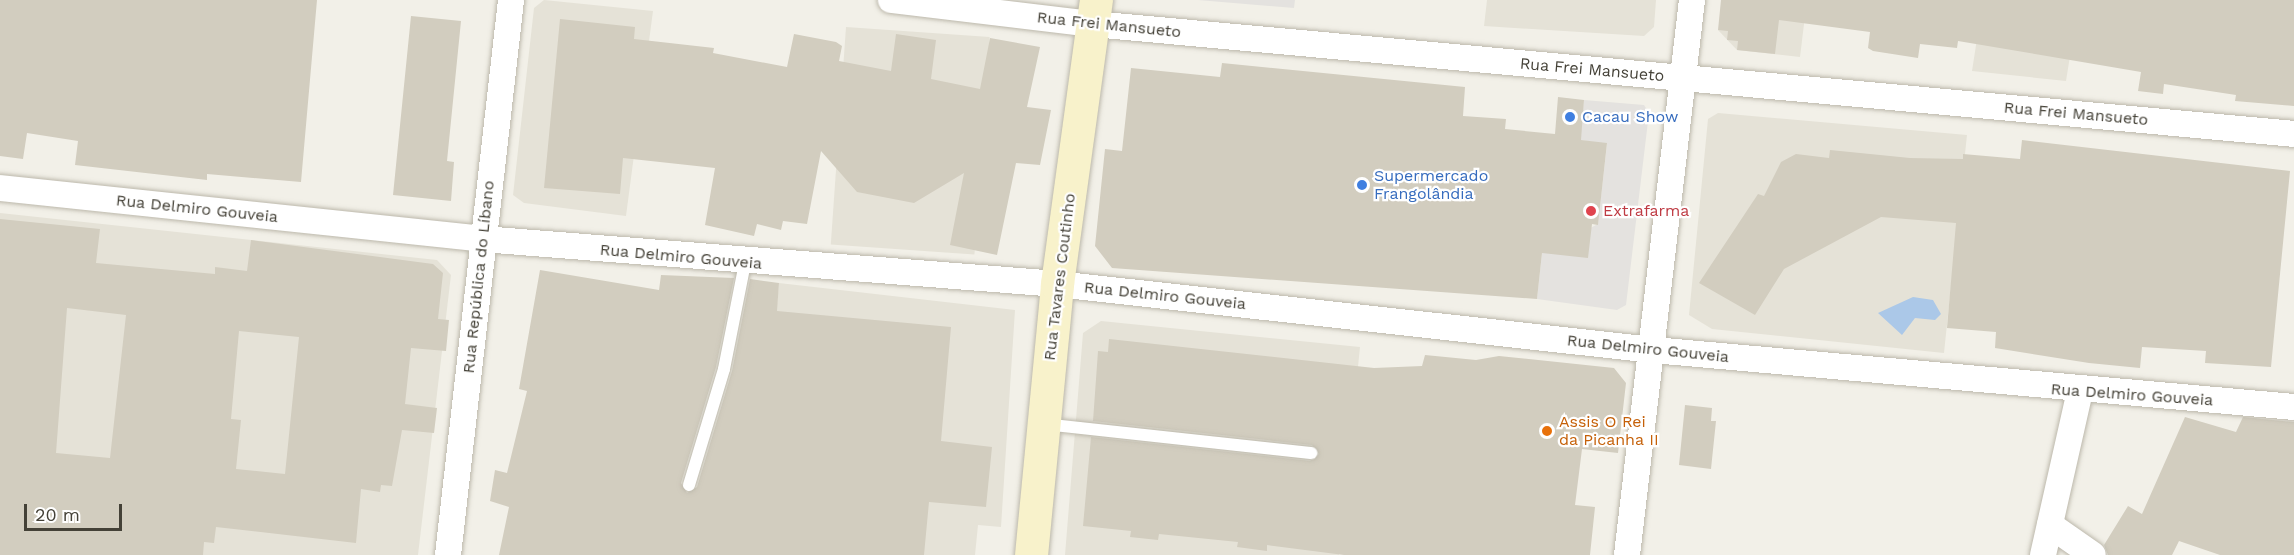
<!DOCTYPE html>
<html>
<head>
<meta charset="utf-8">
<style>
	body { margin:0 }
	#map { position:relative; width:2294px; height:555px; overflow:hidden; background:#f2f0e8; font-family:"Work Sans",sans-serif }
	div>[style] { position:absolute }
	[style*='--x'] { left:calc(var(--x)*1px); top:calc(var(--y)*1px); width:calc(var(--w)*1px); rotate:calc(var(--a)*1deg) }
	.residential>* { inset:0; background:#e5e2d7; transform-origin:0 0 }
	.parking>* { inset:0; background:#e4e2df }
	.water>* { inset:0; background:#abc8e8 }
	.building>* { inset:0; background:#d2cdbf }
	.roads { filter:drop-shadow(0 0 2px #bcb8ab) drop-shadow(0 0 2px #bcb8ab) }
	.lane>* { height:12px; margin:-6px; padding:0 6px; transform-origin:6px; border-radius:6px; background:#fff }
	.street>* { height:26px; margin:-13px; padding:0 13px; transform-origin:13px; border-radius:13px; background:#fff }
	.secondary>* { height:33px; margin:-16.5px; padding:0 16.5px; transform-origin:16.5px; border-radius:16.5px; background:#f8f2cb }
	.dots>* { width:16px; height:16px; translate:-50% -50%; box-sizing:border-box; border:3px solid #fff; border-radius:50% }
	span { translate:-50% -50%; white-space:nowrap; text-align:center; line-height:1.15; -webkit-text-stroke:4.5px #fff; paint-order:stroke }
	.street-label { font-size:16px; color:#444137 }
	.shop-label { font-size:16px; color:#366cbe }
	.left { translate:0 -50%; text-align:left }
	.health-label { font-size:16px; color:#be3a42 }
	.food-label { font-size:16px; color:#c56008 }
	.scale { position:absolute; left:24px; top:504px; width:98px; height:27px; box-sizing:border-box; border:3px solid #444137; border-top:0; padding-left:8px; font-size:18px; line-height:21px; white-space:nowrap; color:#444137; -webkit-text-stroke:4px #fff; paint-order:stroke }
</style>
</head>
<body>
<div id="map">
	<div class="residential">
		<div style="clip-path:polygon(544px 0,653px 11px,626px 216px,524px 203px,513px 195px,534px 8px)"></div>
		<div style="clip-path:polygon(1487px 0,1656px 0,1654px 27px,1644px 36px,1484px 26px)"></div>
		<div style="clip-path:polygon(1807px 0,1800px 57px,1737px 50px,1718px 30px)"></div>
		<div style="clip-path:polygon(1983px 0,2079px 0,2066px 81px,1972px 71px)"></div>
		<div style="left:846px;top:27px;width:144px;height:218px;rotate:4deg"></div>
		<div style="clip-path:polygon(1718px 113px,1967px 135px,1944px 353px,1712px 329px,1689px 315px,1708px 119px)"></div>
		<div style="clip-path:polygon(0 213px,437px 260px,451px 275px,418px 555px,0 555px)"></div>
		<div style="clip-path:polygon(779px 283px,1015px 310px,1001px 527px,978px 525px,975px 555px,637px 555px,645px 484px,758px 502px)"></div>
		<div style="clip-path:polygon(1101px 321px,1360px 347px,1339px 555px,1065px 555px,1083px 333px)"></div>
	</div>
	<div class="parking">
		<div style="clip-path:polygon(1198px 0,1295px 0,1294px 8px)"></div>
		<div style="clip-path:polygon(1584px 100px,1644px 105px,1649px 113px,1626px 305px,1617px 310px,1537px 299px,1542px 253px,1598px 224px,1607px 144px,1580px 140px)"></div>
	</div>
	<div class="water">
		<div style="clip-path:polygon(1913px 297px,1933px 300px,1941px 314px,1935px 320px,1915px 318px,1902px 335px,1878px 313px)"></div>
	</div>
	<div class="building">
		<div style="clip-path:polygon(0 0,317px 0,301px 182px,207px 174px,207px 180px,75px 165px,78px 141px,27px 133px,23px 159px,0 156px)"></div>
		<div style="clip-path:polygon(1721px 0,2294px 0,2294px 106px,2235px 101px,2236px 95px,2164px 84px,2163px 94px,2138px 91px,2141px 72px,1958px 41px,1957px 48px,1920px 44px,1918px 58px,1873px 51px,1868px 48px,1870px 32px,1779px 20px,1775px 54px,1737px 50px,1738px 41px,1727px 40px,1728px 31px,1718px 30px)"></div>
		<div style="clip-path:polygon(411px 16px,461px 21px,447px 161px,454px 162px,451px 201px,393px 195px)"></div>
		<div style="clip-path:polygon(560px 19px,635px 27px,634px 39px,714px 48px,713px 53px,787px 67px,794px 34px,836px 42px,842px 46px,839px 61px,891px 71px,896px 34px,936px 40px,931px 79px,980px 89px,990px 38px,1040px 47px,1027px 107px,1051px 110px,1040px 165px,1016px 163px,997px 255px,950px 245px,964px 173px,914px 203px,857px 192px,821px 151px,807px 224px,783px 221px,781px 230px,757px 224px,754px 236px,705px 225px,715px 168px,623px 158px,620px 194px,544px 188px)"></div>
		<div style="clip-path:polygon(1222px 63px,1465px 87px,1463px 116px,1506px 119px,1505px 129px,1555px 134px,1558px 97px,1584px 100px,1581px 140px,1607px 143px,1598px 225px,1592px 224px,1588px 258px,1542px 253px,1537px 299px,1112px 268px,1095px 246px,1105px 149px,1122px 151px,1131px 68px,1220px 77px)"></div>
		<div style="clip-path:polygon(2022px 140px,2290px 171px,2271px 367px,2205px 363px,2206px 351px,2142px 347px,2140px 368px,2089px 363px,1995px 348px,1996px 332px,1947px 328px,1956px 223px,1881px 217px,1784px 269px,1755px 315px,1699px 283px,1758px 194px,1764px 196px,1781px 162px,1796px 154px,1829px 158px,1830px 150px,1910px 158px,1963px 159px,1963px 154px,2020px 159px)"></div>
		<div style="clip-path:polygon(evenodd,0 219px,100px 229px,96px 263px,215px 274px,215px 267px,247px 271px,251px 240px,433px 264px,443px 273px,438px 319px,449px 320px,446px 351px,411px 348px,405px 404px,437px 408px,434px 433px,402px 430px,392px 486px,381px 485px,380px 492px,361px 489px,356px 543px,216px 527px,214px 543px,204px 542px,203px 555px,0 555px,0 219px,67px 308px,126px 315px,110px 458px,56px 453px,67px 308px,0 219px,239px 331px,299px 337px,285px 474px,236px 469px,241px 420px,231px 419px,239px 331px)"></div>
		<div style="clip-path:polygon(540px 270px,659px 290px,661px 275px,734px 278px,716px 367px,681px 483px,687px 493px,697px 487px,732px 371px,750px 279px,779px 283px,777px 311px,951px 327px,941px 441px,992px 447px,986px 507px,929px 502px,924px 555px,499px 555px,509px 507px,490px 501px,495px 470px,507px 473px,527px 391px,519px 389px)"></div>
		<div style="clip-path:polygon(1109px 339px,1374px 368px,1422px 366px,1425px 355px,1476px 360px,1499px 356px,1614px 368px,1626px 383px,1618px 453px,1582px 449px,1575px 505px,1595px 507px,1590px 555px,1344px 555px,1267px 545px,1267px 551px,1237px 547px,1238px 542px,1159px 534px,1158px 540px,1130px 537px,1131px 531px,1083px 526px,1091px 437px,1310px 461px,1319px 454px,1312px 445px,1093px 421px,1098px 351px,1108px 352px)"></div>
		<div style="clip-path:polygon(1685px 405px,1712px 408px,1711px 421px,1716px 421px,1711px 469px,1679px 465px)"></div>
		<div style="clip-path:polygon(2185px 417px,2236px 432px,2243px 417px,2294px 422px,2294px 555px,2220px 555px,2179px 541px,2172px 555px,2108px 555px,2104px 545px,2128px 506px,2142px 514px)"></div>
	</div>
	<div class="roads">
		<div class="lane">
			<div style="--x:1044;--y:424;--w:269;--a:6.2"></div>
			<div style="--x:689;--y:485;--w:121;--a:-73.2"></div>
			<div style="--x:724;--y:369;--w:108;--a:-78.8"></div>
		</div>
		<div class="street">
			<div style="--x:891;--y:0;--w:203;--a:6.8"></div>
			<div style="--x:1093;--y:24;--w:1206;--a:5.23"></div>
			<div style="--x:0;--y:188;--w:485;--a:6"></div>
			<div style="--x:482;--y:239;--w:577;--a:4.47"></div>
			<div style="--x:1057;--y:284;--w:600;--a:6.32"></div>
			<div style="--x:1653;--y:350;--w:644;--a:5.08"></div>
			<div style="--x:2050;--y:525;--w:52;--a:34.9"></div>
			<div style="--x:448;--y:555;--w:559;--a:-83.52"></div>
			<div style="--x:1627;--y:555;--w:559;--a:-83.32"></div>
			<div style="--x:2043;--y:555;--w:168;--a:-77.3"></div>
		</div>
		<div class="secondary">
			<div style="--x:1031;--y:555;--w:272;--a:-84.5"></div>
			<div style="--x:1057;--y:284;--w:287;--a:-82.2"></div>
		</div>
	</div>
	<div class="dots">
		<div style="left:1570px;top:117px;background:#3f7fe0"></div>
		<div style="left:1362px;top:185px;background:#3f7fe0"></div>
		<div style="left:1591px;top:211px;background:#e0444e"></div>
		<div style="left:1547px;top:431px;background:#e8710a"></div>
	</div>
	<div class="street-label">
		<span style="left:1109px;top:25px;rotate:6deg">Rua Frei Mansueto</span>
		<span style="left:1592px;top:70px;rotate:5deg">Rua Frei Mansueto</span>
		<span style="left:2076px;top:114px;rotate:5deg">Rua Frei Mansueto</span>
		<span style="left:197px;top:209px;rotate:6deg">Rua Delmiro Gouveia</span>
		<span style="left:681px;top:257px;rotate:5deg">Rua Delmiro Gouveia</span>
		<span style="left:479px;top:277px;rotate:-84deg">Rua República do Líbano</span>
		<span style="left:1060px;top:277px;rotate:-83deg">Rua Tavares Coutinho</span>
		<span style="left:1165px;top:296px;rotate:6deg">Rua Delmiro Gouveia</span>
		<span style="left:1648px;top:349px;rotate:6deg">Rua Delmiro Gouveia</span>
		<span style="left:2132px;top:395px;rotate:4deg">Rua Delmiro Gouveia</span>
	</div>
	<div class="shop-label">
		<span class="left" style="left:1582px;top:117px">Cacau Show</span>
		<span class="left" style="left:1374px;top:185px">Supermercado<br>Frangolândia</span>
	</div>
	<div class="health-label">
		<span class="left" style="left:1603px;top:211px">Extrafarma</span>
	</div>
	<div class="food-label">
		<span class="left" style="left:1559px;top:431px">Assis O Rei<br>da Picanha II</span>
	</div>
	<div class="scale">20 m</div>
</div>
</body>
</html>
